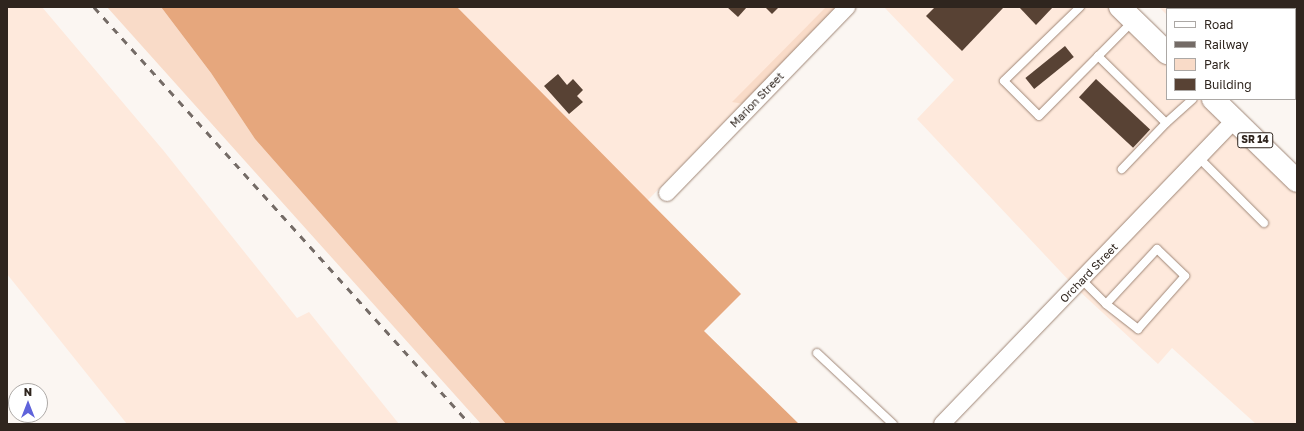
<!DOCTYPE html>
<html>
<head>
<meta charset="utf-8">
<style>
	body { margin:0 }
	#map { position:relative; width:1304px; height:431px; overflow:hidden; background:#fbf6f2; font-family:"Golos Text",sans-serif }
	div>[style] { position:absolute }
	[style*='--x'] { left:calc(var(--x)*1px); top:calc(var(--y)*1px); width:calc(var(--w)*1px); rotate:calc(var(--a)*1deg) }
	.built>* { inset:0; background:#fee9dc }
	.green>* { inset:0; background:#f9dbc8 }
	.forest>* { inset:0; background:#e6a77d }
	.building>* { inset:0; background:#584234; transform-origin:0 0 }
	.roads { filter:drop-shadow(0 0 1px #9f8676) drop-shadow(0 0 1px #9f8676) }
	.lane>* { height:8px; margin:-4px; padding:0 4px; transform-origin:4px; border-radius:4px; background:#fff }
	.street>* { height:16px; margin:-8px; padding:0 8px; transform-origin:8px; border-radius:8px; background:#fff }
	.primary>* { height:22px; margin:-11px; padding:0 11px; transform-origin:11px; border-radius:11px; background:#fff }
	.rail>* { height:3px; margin-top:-1.5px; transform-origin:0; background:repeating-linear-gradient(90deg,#746b66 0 7px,transparent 0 14px) }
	span { translate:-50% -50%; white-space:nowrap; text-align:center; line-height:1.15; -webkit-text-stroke:4px #fff; paint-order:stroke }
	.shield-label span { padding:1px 3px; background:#fff; border:1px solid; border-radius:3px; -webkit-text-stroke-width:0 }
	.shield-label { font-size:10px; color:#2f251e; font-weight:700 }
	.street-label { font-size:11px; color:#2f251e }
	.frame { position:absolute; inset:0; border:8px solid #2f251e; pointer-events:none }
	.legend { position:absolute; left:1166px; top:8px; width:130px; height:92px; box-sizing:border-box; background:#fff; border:1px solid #aca8a5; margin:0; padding:5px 7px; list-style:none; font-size:12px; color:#2f251e }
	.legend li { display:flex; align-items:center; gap:8px; height:20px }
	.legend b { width:20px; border:1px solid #aca8a5 }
	.north { position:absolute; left:8px; top:383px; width:40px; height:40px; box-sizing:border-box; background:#fff; border:1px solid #aca8a5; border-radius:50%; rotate:0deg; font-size:11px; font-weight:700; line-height:16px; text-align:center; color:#2f251e }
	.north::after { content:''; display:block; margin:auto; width:14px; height:18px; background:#5f63db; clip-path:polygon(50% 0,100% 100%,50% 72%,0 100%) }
</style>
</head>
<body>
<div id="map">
	<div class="built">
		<div style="clip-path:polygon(7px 7px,42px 7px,163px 150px,297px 318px,309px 312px,399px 424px,127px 424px,7px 274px)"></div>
		<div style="clip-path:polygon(457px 7px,837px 7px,647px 201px)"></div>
		<div style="clip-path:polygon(884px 7px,1121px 7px,1167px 53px,1167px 99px,1214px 99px,1297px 181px,1297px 424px,1256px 424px,1172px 348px,1158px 364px,1075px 287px,917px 119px,954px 80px)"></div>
		<div style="clip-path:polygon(1159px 7px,1297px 7px,1297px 18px,1295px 20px,1295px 9px,1167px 9px,1167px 15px)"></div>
	</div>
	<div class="green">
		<div style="clip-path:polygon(107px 7px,161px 7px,211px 73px,255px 139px,506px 424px,481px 424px)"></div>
		<div style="clip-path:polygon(826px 7px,837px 7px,744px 104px,732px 102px)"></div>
	</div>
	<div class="forest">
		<div style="clip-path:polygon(161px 7px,457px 7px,741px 294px,704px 331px,799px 424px,506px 424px,255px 139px,211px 73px)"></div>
	</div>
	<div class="building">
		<div style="clip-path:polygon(727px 7px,747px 7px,738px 17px)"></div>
		<div style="clip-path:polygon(765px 7px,779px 7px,772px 14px)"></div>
		<div style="clip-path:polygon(935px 7px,1004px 7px,962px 51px,926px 16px)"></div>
		<div style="clip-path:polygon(1019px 7px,1053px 7px,1036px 25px)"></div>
		<div style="left:1065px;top:46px;width:14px;height:51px;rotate:51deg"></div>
		<div style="clip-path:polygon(1295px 56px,1297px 58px,1295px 69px)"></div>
		<div style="clip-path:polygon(558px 74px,567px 85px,573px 79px,583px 90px,577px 96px,583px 102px,569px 114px,544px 86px)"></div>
		<div style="left:1096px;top:79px;width:74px;height:25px;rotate:43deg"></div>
	</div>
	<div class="roads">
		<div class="lane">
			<div style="--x:1080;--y:7;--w:106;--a:135.8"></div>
			<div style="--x:1004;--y:81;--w:49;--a:45"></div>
			<div style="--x:1039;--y:116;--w:134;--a:-45.3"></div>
			<div style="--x:1098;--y:56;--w:95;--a:44.6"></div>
			<div style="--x:1166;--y:123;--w:64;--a:133.7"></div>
			<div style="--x:1166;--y:123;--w:36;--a:-42"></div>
			<div style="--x:1199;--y:158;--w:92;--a:45"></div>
			<div style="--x:1082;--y:280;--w:34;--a:45"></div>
			<div style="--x:1106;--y:304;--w:41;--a:38"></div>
			<div style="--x:1138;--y:329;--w:71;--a:-48.4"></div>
			<div style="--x:1185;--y:276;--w:39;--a:-136"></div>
			<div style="--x:1157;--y:249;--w:75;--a:132.8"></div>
			<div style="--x:817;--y:353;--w:104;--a:43.1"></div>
		</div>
		<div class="street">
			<div style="--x:667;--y:193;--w:259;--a:-45.9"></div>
			<div style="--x:942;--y:424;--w:422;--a:-46.1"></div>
		</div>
		<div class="primary">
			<div style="--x:1120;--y:7;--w:66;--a:44.4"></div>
			<div style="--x:1213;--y:99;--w:117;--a:44.3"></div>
		</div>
	</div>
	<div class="rail">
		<div style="--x:94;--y:7;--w:561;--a:47.96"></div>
	</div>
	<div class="shield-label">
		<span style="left:1255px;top:140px">SR 14</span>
	</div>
	<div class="street-label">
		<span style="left:757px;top:100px;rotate:-46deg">Marion Street</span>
		<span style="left:1089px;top:273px;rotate:-46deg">Orchard Street</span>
	</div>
	<div class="frame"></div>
	<ul class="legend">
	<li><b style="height:5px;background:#fff"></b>Road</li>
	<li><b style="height:5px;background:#746b66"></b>Railway</li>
	<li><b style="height:11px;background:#f9dbc8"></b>Park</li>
	<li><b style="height:11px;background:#584234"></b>Building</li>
	</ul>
	<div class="north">N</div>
</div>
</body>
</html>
